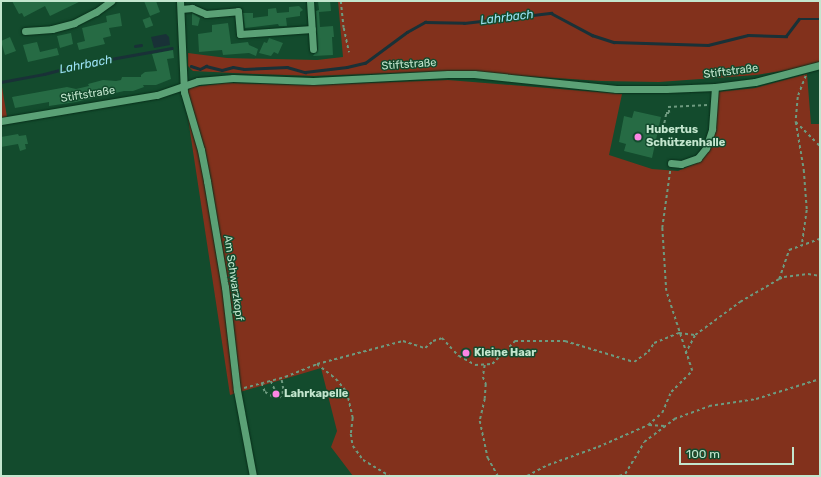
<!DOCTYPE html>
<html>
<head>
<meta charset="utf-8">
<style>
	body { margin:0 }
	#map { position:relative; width:821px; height:477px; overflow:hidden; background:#134b2d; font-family:Rubik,sans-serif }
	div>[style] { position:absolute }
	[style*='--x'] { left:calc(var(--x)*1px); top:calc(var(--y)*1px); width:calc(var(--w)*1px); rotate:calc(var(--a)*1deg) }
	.green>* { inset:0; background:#82311c }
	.water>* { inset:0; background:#193137 }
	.stream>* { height:2.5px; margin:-1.25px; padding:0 1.25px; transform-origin:1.25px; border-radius:1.25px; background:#193137 }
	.building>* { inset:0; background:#266b44; transform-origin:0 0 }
	.path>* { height:1.5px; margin-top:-0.75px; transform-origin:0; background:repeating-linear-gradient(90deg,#6d9a7f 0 3px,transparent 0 6px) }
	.roads { filter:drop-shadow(0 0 1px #072e19) drop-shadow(0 0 1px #072e19) }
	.minor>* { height:7px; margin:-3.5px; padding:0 3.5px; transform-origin:3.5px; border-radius:3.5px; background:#5ba176 }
	.dots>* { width:11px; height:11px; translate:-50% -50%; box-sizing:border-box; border:2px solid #134b2d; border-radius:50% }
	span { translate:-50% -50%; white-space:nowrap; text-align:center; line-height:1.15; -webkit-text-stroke:3px #134b2d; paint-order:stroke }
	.street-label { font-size:11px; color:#c3e6ce }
	.poi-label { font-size:11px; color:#c3e6ce; font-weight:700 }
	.left { translate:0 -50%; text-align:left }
	.water-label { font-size:12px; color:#9ae1f3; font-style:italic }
	.frame { position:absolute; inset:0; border:2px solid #c3e6ce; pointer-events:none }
	.scale { position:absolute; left:679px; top:447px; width:115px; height:18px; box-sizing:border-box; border:2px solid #c3e6ce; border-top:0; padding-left:5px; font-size:12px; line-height:14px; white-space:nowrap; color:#c3e6ce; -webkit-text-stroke:3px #134b2d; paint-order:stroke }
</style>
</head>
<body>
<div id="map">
	<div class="green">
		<div style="clip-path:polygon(338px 1px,820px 1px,820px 65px,756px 75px,659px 82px,601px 81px,448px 71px,314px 76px,253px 74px,193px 71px,188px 66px,188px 53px,227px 58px,317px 60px,343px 57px)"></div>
		<div style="clip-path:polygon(807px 74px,811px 124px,820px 124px,820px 476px,353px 476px,331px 447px,337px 431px,321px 368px,230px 395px,184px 92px,192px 87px,226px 83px,313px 85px,448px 80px,622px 94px,609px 155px,652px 169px,678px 171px,699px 162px,712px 129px,717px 92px,755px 88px)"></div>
		<div style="clip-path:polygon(1px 81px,8px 123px,1px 125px)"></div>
	</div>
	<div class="water">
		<div style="clip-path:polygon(166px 34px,169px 37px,170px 45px,154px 48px,151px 37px)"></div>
	</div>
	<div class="stream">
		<div style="--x:135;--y:46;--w:6;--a:-9"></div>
		<div style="--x:191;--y:66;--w:9;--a:18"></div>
		<div style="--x:200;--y:69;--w:7;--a:-27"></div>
		<div style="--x:206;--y:66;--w:16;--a:14"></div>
		<div style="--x:222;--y:70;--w:11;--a:-15"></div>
		<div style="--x:233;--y:67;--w:11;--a:10"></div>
		<div style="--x:244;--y:69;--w:43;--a:-2.7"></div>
		<div style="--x:287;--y:67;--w:19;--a:16"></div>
		<div style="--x:305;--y:72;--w:42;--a:-6.8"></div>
		<div style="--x:347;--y:67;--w:18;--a:-13"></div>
		<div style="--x:365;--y:63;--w:52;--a:-36.4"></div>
		<div style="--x:407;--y:32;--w:21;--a:-29"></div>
		<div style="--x:425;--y:22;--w:39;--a:1"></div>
		<div style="--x:464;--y:23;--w:88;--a:-6.6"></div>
		<div style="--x:551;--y:13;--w:47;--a:28.2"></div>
		<div style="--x:592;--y:35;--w:23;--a:18"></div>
		<div style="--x:614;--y:42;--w:94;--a:1.8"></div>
		<div style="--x:708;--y:45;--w:41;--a:-14"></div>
		<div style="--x:748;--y:35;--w:38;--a:2"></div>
		<div style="--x:786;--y:36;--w:21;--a:-53"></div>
		<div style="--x:799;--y:19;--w:21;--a:0"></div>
		<div style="--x:1;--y:82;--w:44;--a:-10.5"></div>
		<div style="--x:44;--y:74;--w:40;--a:-14.4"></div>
		<div style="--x:83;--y:64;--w:90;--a:-10.2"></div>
	</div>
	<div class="building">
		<div style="clip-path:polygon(12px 1px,81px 1px,50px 16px,45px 6px,24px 17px,22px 13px,19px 14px)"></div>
		<div style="clip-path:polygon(144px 1px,156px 1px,160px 12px,150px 16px)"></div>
		<div style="clip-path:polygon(318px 1px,330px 1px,331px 11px,319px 12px,320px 27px,333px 26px,334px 37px,332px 37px,333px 55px,313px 56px,318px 49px,316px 11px,319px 10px)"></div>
		<div style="clip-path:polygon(299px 6px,303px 10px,300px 12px,300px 16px,286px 18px,287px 26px,279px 26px,278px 24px,245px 28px,243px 13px,253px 13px,253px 18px,268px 16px,268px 9px,276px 8px,277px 13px,289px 12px,289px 7px)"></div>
		<div style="clip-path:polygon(120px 13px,122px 26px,109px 28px,111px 36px,103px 38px,105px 44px,79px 50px,77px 43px,85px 41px,82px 28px,107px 22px,106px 16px)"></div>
		<div style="clip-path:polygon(192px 13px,200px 18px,198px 26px,192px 25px)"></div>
		<div style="left:150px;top:17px;width:9px;height:8px;rotate:69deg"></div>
		<div style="clip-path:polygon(228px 23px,231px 44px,248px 42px,249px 45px,258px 49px,256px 56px,249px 53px,223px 55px,222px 50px,199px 52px,198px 34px,212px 32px,212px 25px)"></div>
		<div style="clip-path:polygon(71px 33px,73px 44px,60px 48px,57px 36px)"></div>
		<div style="clip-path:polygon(10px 37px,16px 51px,5px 55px,1px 41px)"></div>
		<div style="clip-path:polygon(269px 38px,283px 43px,278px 54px,274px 52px,271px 56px,259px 53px,264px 42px,267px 43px)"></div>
		<div style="clip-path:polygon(37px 42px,40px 52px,57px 48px,59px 55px,28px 62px,23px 45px)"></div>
		<div style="clip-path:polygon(173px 50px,174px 58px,167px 59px,171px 79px,156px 85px,143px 85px,144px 87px,133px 91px,124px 91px,76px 102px,49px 106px,49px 102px,15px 108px,12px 97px,67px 87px,76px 89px,89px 86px,88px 84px,103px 80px,116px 81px,121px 80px,122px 77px,141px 77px,141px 75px,145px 72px,157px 71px,152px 54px)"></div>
		<div style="clip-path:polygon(634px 111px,661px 117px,652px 158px,624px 151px,626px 144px,619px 142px,624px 116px,632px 118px)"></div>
		<div style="clip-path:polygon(18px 134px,19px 136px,26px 135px,28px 144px,25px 144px,26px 149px,20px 151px,18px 144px,1px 147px,1px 137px)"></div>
	</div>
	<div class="path">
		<div style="--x:341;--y:1;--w:27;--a:84"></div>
		<div style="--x:344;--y:28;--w:25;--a:78"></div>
		<div style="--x:806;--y:76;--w:22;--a:111"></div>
		<div style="--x:798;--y:97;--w:25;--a:95"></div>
		<div style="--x:796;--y:122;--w:34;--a:45"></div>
		<div style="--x:796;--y:122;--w:49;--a:80.5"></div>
		<div style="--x:804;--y:170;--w:40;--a:85.7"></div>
		<div style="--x:807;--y:210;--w:35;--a:98"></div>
		<div style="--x:663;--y:129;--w:16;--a:-79"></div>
		<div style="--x:666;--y:113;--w:3;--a:0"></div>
		<div style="--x:669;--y:113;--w:6;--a:-99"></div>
		<div style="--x:668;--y:107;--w:40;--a:-2.9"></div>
		<div style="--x:779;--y:279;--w:5;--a:-22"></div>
		<div style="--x:784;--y:277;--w:24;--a:-7"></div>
		<div style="--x:808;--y:274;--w:12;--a:9"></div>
		<div style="--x:685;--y:354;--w:21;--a:-62"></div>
		<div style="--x:695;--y:335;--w:56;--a:-36.3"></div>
		<div style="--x:740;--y:302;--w:45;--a:-30.5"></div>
		<div style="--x:779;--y:279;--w:31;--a:-71"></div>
		<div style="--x:789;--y:250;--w:33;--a:-20"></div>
		<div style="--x:317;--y:364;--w:24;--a:38"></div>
		<div style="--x:336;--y:379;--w:17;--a:50"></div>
		<div style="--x:347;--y:392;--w:27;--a:77"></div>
		<div style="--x:353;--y:418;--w:16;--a:97"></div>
		<div style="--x:351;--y:434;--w:12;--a:81"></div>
		<div style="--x:353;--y:446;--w:17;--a:54"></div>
		<div style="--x:363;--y:460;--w:31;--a:31"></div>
		<div style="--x:485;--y:365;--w:12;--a:99"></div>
		<div style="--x:483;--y:377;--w:8;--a:67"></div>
		<div style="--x:486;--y:384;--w:15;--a:94"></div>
		<div style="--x:485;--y:399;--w:23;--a:103"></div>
		<div style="--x:480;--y:421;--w:38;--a:78"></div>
		<div style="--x:488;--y:458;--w:21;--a:61"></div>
		<div style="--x:271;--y:381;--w:12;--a:66"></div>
		<div style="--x:262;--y:383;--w:9;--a:72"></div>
		<div style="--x:265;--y:392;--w:12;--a:31"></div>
		<div style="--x:275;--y:398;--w:4;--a:0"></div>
		<div style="--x:279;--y:398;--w:5;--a:-53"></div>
		<div style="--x:282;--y:394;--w:5;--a:-79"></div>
		<div style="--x:283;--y:389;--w:11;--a:-100"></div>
		<div style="--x:244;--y:388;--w:42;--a:-15"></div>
		<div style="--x:285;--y:377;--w:35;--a:-22"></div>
		<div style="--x:317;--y:364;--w:89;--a:-15"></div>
		<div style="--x:403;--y:341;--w:23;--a:18"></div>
		<div style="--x:425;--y:348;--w:11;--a:-41"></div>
		<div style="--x:433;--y:341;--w:9;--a:-18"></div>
		<div style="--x:442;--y:338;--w:25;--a:47"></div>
		<div style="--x:459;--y:356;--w:18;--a:29"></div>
		<div style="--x:475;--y:365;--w:17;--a:-3"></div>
		<div style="--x:492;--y:364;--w:33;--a:-45"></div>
		<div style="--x:515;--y:341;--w:50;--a:0"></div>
		<div style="--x:565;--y:341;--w:72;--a:16.9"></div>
		<div style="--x:634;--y:362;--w:17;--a:-36"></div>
		<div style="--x:648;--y:352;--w:11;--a:-56"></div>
		<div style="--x:654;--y:343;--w:27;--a:-22"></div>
		<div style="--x:679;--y:333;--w:16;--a:7"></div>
		<div style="--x:649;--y:425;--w:16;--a:4"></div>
		<div style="--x:527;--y:476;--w:24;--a:-28"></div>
		<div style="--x:548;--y:465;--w:53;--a:-19.8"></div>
		<div style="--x:598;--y:447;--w:55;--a:-23.7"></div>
		<div style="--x:648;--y:425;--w:18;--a:-41"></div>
		<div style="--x:662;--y:413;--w:23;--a:-67"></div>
		<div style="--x:671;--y:392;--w:30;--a:-45"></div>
		<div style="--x:692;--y:371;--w:84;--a:-108"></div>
		<div style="--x:666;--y:291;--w:63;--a:-93.6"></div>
		<div style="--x:662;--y:228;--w:59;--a:-82.1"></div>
		<div style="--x:619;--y:476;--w:6;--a:-18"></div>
		<div style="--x:625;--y:474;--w:37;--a:-59"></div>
		<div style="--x:644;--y:442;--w:38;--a:-37"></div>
		<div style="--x:674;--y:419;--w:37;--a:-20"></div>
		<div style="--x:709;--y:406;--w:48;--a:-8.5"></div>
		<div style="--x:756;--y:399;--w:67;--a:-17.4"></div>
	</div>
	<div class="roads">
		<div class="minor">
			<div style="--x:180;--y:1;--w:91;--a:87.5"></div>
			<div style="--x:184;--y:92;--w:60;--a:73.7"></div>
			<div style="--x:201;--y:150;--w:32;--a:79"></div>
			<div style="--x:207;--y:181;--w:108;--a:80.4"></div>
			<div style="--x:225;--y:287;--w:104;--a:83.4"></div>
			<div style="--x:237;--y:390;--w:87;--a:79.5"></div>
			<div style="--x:310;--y:1;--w:48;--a:86.4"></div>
			<div style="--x:181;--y:9;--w:11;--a:-5"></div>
			<div style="--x:192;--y:8;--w:15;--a:23"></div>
			<div style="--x:206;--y:14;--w:32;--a:-5"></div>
			<div style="--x:238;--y:11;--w:23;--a:85"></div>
			<div style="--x:240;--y:34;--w:72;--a:-4"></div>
			<div style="--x:25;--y:31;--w:27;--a:-4"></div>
			<div style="--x:52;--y:29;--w:23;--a:-15"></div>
			<div style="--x:74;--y:23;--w:25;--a:-27"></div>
			<div style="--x:96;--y:12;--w:19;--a:-36"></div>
			<div style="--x:1;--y:121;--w:158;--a:-9.5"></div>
			<div style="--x:157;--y:95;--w:43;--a:-18.9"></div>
			<div style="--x:198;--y:81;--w:35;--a:-5"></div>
			<div style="--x:233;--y:78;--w:80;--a:2.1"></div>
			<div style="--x:313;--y:81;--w:135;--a:-3"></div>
			<div style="--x:448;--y:74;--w:26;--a:0"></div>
			<div style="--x:474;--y:74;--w:143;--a:6"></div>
			<div style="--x:616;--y:89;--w:50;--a:0"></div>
			<div style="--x:666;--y:89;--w:49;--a:-2.3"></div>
			<div style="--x:715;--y:87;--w:40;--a:-7.1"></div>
			<div style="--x:755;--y:82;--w:67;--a:-14.7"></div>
			<div style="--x:671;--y:163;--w:10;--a:6"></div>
			<div style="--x:681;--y:164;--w:18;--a:-19"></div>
			<div style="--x:698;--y:158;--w:13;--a:-51"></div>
			<div style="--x:706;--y:148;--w:20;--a:-72"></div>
			<div style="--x:712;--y:129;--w:42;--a:-85.9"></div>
		</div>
	</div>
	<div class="dots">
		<div style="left:638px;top:137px;background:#fc86e4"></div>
		<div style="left:466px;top:353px;background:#fc86e4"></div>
		<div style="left:276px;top:394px;background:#fc86e4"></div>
	</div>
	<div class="street-label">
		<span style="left:409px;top:65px;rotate:-4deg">Stiftstraße</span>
		<span style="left:731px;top:72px;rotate:-7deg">Stiftstraße</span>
		<span style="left:88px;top:95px;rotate:-9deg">Stiftstraße</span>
		<span style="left:233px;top:278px;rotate:82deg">Am Schwarzkopf</span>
	</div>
	<div class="poi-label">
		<span class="left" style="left:646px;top:137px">Hubertus<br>Schützenhalle</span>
		<span class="left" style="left:474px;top:353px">Kleine Haar</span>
		<span class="left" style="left:284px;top:394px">Lahrkapelle</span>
	</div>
	<div class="water-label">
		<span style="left:507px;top:18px;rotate:-7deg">Lahrbach</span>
		<span style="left:86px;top:65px;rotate:-11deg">Lahrbach</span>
	</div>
	<div class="frame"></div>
	<div class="scale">100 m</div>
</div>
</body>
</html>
